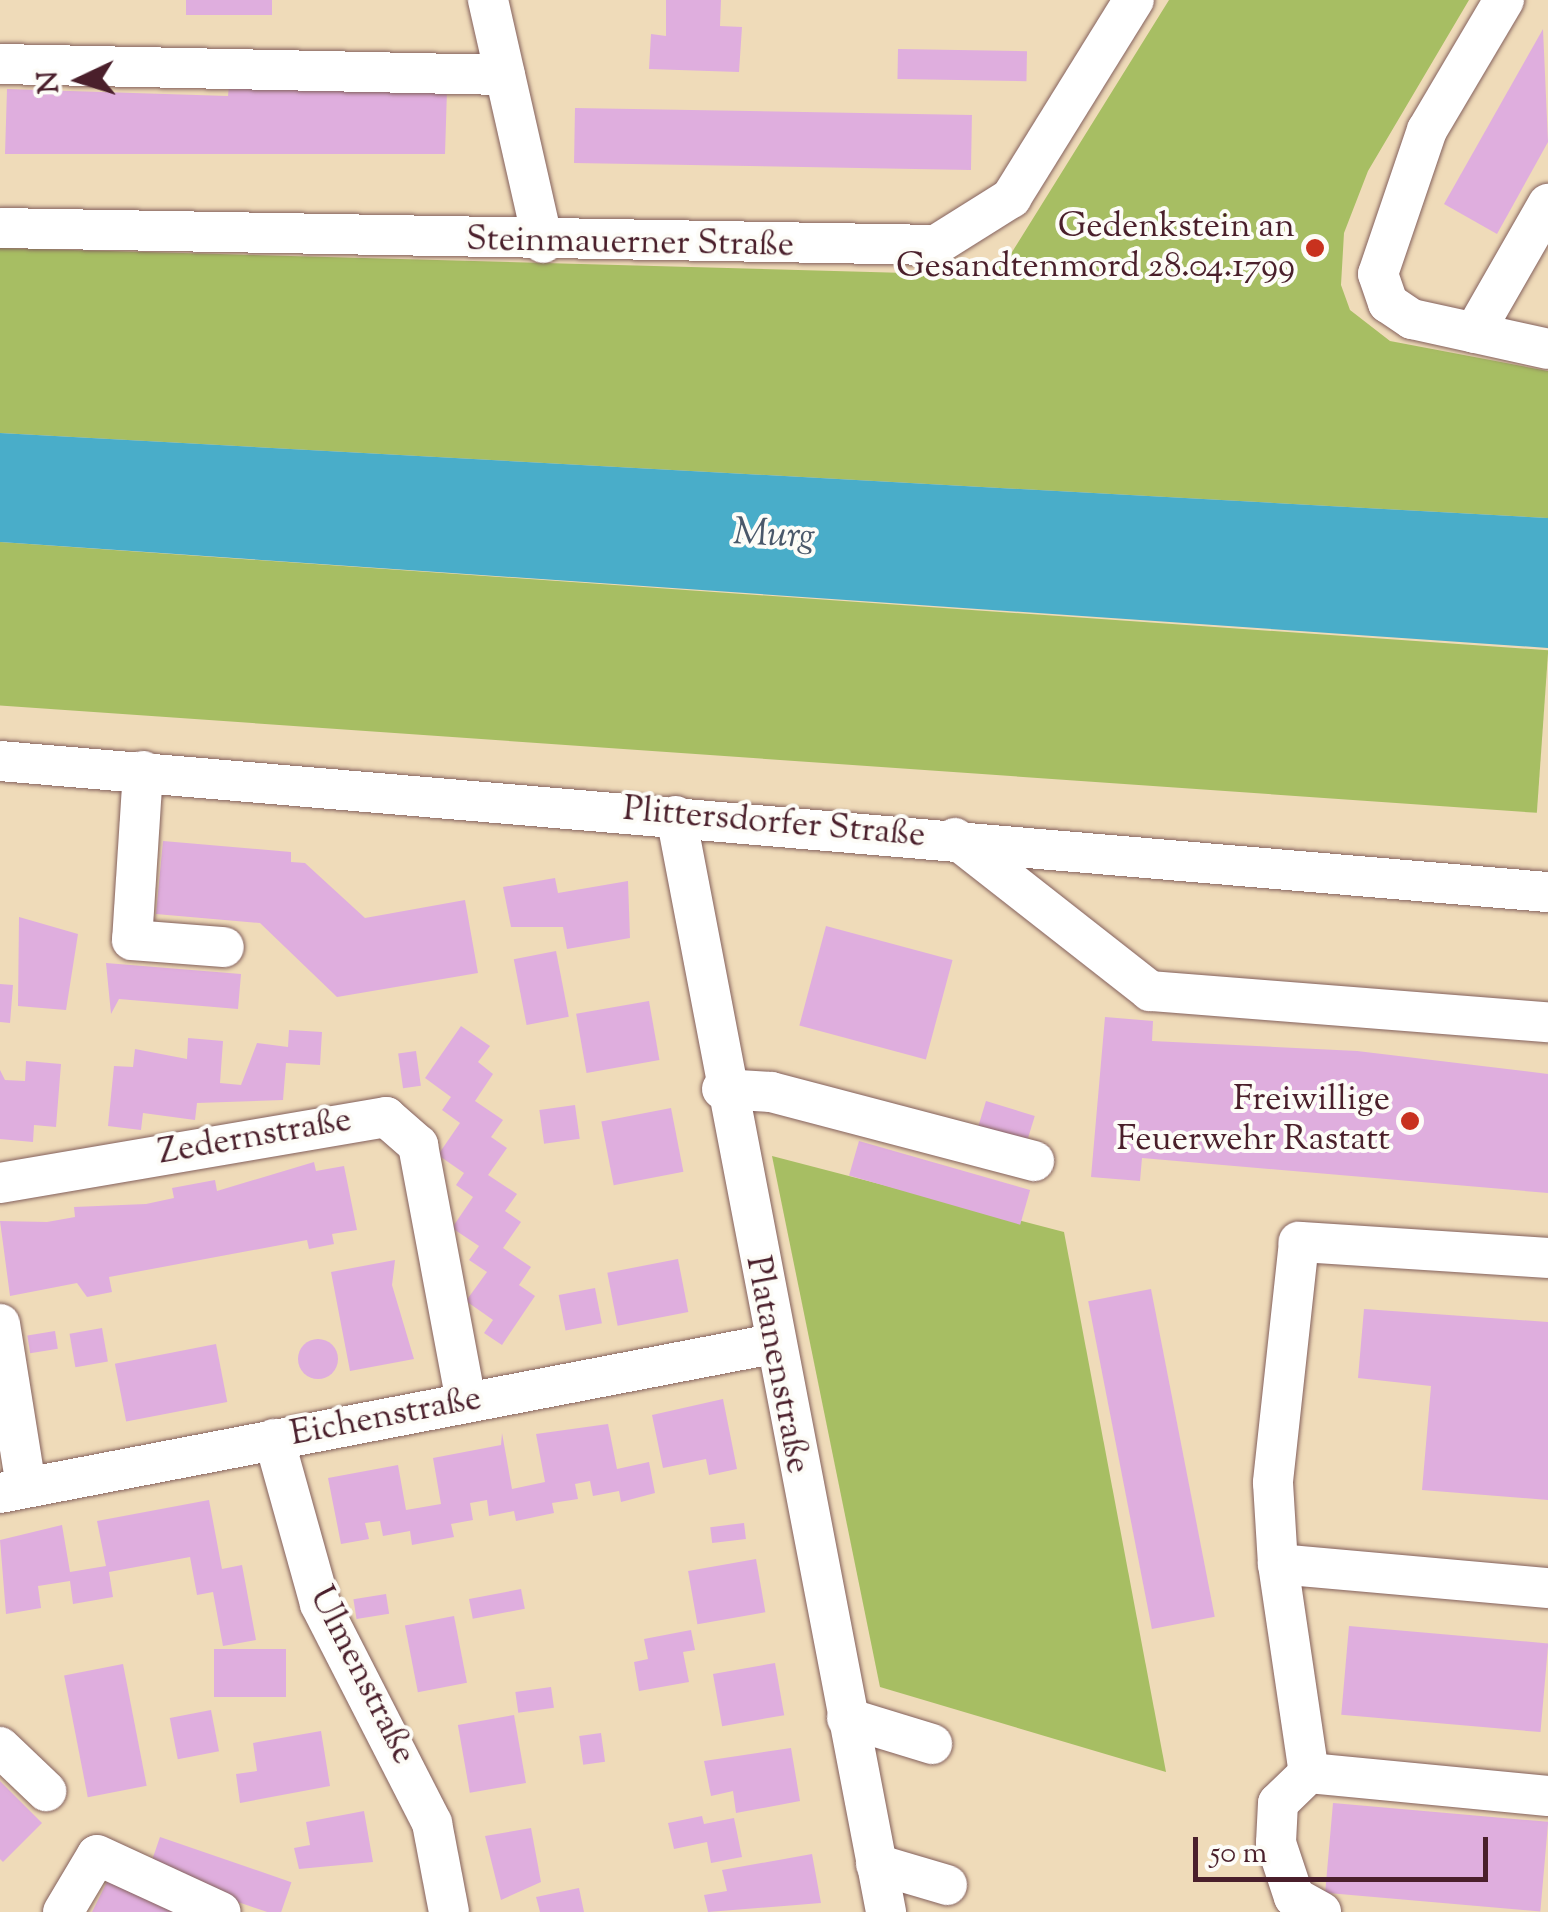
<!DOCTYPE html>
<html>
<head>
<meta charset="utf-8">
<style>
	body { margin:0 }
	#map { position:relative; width:1548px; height:1912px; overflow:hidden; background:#efdbb9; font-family:"Sorts Mill Goudy",serif }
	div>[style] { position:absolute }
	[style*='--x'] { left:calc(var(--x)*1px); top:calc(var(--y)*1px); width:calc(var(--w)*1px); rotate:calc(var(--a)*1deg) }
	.green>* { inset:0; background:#a7be63; transform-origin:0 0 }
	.water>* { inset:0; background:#49adc9 }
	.building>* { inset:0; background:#dfaede; transform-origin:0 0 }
	.round { border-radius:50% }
	.roads { filter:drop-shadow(0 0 2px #84615d) drop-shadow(0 0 2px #84615d) }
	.minor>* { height:40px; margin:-20px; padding:0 20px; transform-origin:20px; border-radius:20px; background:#fff }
	.dots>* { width:28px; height:28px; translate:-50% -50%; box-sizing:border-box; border:5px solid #fdfcf7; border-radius:50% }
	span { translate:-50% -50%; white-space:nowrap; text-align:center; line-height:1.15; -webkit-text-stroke:8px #fdfcf7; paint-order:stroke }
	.poi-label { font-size:35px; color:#4a1f2b }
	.right { translate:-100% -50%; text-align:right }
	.street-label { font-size:35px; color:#4a1f2b }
	.water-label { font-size:38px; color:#4a586a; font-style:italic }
	.north { position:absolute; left:30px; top:30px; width:100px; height:100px; -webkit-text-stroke:8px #fdfcf7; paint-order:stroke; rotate:266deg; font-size:28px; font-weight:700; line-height:40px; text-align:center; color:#4a1f2b }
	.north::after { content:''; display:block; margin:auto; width:35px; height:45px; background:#4a1f2b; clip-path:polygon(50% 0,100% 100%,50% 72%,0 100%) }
	.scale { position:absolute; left:1193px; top:1837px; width:295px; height:45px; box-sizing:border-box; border:5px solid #4a1f2b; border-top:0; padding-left:12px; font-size:30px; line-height:35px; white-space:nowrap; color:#4a1f2b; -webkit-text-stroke:8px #fdfcf7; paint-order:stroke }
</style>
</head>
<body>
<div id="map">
	<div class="green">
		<div style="clip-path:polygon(1169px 0,1469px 0,1368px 171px,1344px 233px,1341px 285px,1350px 310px,1390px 341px,1548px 371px,1548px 518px,0 433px,0 248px,979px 275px,1009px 257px)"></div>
		<div style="left:0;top:542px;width:1552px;height:163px;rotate:4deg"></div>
		<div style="clip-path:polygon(772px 1156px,1064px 1232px,1166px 1772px,880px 1687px)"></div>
	</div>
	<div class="water">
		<div style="clip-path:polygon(0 433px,1548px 518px,1548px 648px,0 542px)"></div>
	</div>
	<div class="building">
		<div style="left:186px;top:0;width:86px;height:15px"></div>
		<div style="clip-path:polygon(666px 0,721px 0,720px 26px,742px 27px,739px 72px,649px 69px,651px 34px,666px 36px)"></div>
		<div style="clip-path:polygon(1543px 29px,1548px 142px,1497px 234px,1444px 204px)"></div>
		<div style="left:898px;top:49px;width:129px;height:30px;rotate:1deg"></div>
		<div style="clip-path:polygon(229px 85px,447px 90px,445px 154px,5px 154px,7px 89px,228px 96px)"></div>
		<div style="left:575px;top:108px;width:397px;height:55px;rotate:1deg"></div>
		<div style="clip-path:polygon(163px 841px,291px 852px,291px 862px,305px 863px,365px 918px,465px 900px,478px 973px,337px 997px,260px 923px,156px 914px)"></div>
		<div style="clip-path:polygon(555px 878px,558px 893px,628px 881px,630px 938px,567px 949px,563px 927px,511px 927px,503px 887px)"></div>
		<div style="clip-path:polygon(19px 917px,78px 934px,66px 1010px,18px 1006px)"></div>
		<div style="left:826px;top:926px;width:131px;height:103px;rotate:15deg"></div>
		<div style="left:556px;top:951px;width:67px;height:43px;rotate:79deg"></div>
		<div style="clip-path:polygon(106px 963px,241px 974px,238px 1009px,119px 999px,111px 1014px)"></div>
		<div style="clip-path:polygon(0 984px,13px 985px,10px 1023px,0 1022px)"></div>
		<div style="left:649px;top:1001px;width:60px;height:74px;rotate:80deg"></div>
		<div style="clip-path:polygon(1105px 1017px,1153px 1021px,1152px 1041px,1357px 1051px,1548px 1074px,1548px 1193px,1142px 1158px,1140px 1181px,1091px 1177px)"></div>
		<div style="clip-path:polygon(461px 1026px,490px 1046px,478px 1062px,493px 1074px,475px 1101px,503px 1120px,491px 1137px,507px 1148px,488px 1175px,517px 1194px,505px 1211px,521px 1222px,503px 1248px,531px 1267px,519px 1285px,535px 1296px,502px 1345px,484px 1333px,493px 1320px,466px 1301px,487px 1272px,469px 1260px,479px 1246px,452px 1228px,473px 1197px,456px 1185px,464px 1173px,438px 1155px,460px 1123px,442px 1110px,451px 1097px,425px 1078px)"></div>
		<div style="clip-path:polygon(289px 1030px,322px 1032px,320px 1065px,286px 1063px,283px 1100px,197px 1103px,195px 1120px,143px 1113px,141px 1130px,108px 1126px,114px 1066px,133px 1067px,135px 1049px,187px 1059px,188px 1038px,223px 1041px,220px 1083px,241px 1085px,257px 1043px,288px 1047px)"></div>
		<div style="left:416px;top:1051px;width:35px;height:18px;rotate:82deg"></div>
		<div style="clip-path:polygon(26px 1061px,61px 1064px,56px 1127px,34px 1125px,33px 1142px,0 1139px,0 1070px,5px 1080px,25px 1081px)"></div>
		<div style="left:986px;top:1101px;width:51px;height:34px;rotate:17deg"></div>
		<div style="left:575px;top:1105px;width:34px;height:36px;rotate:82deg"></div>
		<div style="left:671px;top:1108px;width:65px;height:71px;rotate:79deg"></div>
		<div style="left:859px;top:1141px;width:178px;height:36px;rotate:16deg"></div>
		<div style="clip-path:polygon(314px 1162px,316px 1171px,344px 1166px,357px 1230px,332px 1234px,334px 1244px,309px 1249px,307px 1240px,109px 1277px,112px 1292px,87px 1297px,77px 1283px,10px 1296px,0 1221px,47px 1222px,75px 1217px,74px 1207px,146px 1204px,174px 1198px,172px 1188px,215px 1180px,217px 1191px)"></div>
		<div style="left:678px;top:1259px;width:54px;height:72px;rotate:79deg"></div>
		<div style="clip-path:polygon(395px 1260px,392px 1285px,414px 1359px,350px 1371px,331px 1272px)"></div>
		<div style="left:595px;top:1288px;width:36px;height:37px;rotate:79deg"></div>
		<div style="left:1151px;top:1289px;width:334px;height:64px;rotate:79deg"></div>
		<div style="clip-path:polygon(1364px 1309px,1548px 1322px,1548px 1500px,1422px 1490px,1431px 1386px,1358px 1378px)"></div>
		<div style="left:102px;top:1328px;width:34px;height:33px;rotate:80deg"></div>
		<div style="left:55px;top:1331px;width:18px;height:28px;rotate:81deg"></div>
		<div class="round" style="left:298px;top:1339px;width:40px;height:40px"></div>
		<div style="left:216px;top:1344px;width:59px;height:103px;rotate:79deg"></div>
		<div style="clip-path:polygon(723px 1399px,737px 1469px,709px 1475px,706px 1459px,663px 1468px,652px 1415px)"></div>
		<div style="clip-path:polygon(608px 1424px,617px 1469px,649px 1462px,655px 1493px,621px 1502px,619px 1491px,593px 1496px,590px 1481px,575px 1484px,578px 1499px,552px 1503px,554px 1513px,516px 1521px,514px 1511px,489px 1516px,487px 1500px,470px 1503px,473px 1520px,451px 1524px,454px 1537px,412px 1545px,410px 1531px,383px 1536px,380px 1521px,365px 1523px,369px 1539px,341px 1544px,328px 1478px,398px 1465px,406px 1510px,441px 1504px,433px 1458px,501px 1445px,502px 1433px,512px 1489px,545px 1482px,536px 1434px)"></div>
		<div style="clip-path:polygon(209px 1500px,222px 1569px,242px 1565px,256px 1640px,223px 1646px,213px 1592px,197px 1595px,190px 1557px,109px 1572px,113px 1597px,73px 1604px,70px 1581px,38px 1586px,41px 1608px,6px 1614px,0 1540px,62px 1525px,70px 1572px,106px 1566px,97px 1521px)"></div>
		<div style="left:744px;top:1523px;width:16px;height:34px;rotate:83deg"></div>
		<div style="left:756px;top:1559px;width:54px;height:69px;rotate:80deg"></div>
		<div style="left:521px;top:1589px;width:20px;height:53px;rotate:79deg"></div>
		<div style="left:386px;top:1594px;width:20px;height:33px;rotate:81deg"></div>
		<div style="left:454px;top:1616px;width:68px;height:50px;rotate:79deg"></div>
		<div style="left:1349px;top:1626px;width:200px;height:89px;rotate:5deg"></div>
		<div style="clip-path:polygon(691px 1630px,695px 1650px,683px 1652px,689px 1682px,639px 1691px,634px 1662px,648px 1659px,644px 1639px)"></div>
		<div style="left:286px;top:1649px;width:48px;height:72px;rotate:90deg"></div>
		<div style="left:775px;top:1663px;width:53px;height:63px;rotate:80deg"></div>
		<div style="left:123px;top:1664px;width:124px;height:60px;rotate:79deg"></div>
		<div style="left:551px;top:1687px;width:21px;height:36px;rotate:82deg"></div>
		<div style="left:211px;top:1710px;width:42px;height:42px;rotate:79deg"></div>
		<div style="left:514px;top:1715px;width:69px;height:57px;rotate:80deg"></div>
		<div style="clip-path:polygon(321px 1731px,330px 1786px,240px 1803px,236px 1774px,257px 1771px,253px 1743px)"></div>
		<div style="left:601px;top:1733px;width:29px;height:22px;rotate:82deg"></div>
		<div style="clip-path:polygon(791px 1748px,800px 1801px,736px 1813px,733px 1791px,711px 1796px,704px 1761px)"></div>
		<div style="clip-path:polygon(0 1781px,42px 1823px,3px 1862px,0 1859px)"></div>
		<div style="left:1333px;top:1803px;width:216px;height:90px;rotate:5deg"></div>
		<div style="clip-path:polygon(364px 1811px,373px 1862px,299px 1869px,294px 1848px,310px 1845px,306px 1822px)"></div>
		<div style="clip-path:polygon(702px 1816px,704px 1824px,734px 1818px,742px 1857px,711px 1863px,707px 1842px,674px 1849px,668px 1823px)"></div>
		<div style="clip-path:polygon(531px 1828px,541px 1882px,501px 1900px,485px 1836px)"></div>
		<div style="left:160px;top:1837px;width:139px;height:36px;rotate:19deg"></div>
		<div style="clip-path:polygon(812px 1854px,821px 1903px,708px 1912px,704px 1895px,727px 1891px,722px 1870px)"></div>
		<div style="clip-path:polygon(109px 1878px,176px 1912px,92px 1912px)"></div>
		<div style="clip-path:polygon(579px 1888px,584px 1912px,540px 1912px,536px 1897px)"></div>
	</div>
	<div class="roads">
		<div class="minor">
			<div style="--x:488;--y:0;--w:249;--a:77.2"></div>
			<div style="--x:1504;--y:0;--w:151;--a:120.6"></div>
			<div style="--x:1427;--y:130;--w:152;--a:108.8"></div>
			<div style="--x:1378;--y:274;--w:31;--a:71"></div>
			<div style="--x:1388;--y:303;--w:29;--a:34"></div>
			<div style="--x:1412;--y:319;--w:139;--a:12.4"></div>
			<div style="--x:0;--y:64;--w:505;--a:1.25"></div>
			<div style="--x:0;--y:228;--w:936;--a:1.04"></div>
			<div style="--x:936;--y:245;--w:89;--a:-32.1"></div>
			<div style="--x:1011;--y:198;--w:233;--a:-58.2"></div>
			<div style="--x:1474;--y:333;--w:149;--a:-60.2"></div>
			<div style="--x:0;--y:761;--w:1554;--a:4.84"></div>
			<div style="--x:143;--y:771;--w:169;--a:93.7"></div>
			<div style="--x:132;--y:940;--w:92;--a:4.4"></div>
			<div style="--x:676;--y:816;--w:1116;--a:79.15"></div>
			<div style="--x:955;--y:838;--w:248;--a:38.1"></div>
			<div style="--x:1150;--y:991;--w:399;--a:4.5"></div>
			<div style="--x:722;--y:1089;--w:49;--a:3.5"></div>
			<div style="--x:771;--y:1092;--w:272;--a:14.7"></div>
			<div style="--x:0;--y:1183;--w:392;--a:-9.7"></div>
			<div style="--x:386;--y:1117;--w:43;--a:41.2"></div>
			<div style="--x:418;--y:1145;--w:261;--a:79.4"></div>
			<div style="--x:1548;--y:1258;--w:250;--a:-176.3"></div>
			<div style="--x:1299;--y:1242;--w:242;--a:96.2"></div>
			<div style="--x:1273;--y:1483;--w:81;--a:86.5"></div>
			<div style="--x:1278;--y:1564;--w:271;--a:5.1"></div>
			<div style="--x:0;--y:1324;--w:165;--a:80.9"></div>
			<div style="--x:274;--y:1439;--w:171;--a:74.4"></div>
			<div style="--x:320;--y:1604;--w:246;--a:62.9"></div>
			<div style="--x:432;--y:1823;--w:91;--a:79.2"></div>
			<div style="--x:0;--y:1493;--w:786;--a:-10.92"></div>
			<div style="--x:1278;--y:1564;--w:211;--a:81.6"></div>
			<div style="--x:1309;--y:1773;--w:240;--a:5.5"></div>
			<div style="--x:847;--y:1718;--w:89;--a:17"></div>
			<div style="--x:0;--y:1747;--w:64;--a:43.7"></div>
			<div style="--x:1309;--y:1773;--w:43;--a:135.9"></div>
			<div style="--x:1278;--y:1803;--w:40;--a:92.9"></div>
			<div style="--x:1276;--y:1843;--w:57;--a:71.6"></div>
			<div style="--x:1294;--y:1897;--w:31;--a:29"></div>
			<div style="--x:876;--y:1864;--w:74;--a:16.5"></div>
			<div style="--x:63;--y:1912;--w:66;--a:-59.2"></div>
			<div style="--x:97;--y:1855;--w:136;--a:24.7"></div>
		</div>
	</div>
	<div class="dots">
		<div style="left:1315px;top:248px;background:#c8321e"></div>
		<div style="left:1410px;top:1121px;background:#c8321e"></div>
	</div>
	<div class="poi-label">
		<span class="right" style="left:1295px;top:248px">Gedenkstein an<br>Gesandtenmord 28.04.1799</span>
		<span class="right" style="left:1390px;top:1121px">Freiwillige<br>Feuerwehr Rastatt</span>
	</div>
	<div class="street-label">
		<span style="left:630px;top:244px;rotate:1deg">Steinmauerner Straße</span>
		<span style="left:774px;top:824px;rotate:5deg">Plittersdorfer Straße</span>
		<span style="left:255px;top:1138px;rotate:-10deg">Zedernstraße</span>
		<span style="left:776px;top:1365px;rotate:79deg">Platanenstraße</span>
		<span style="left:386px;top:1418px;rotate:-11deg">Eichenstraße</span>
		<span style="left:361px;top:1676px;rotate:63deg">Ulmenstraße</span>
	</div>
	<div class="water-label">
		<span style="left:774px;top:537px;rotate:3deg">Murg</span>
	</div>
	<div class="north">N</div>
	<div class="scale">50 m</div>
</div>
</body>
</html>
